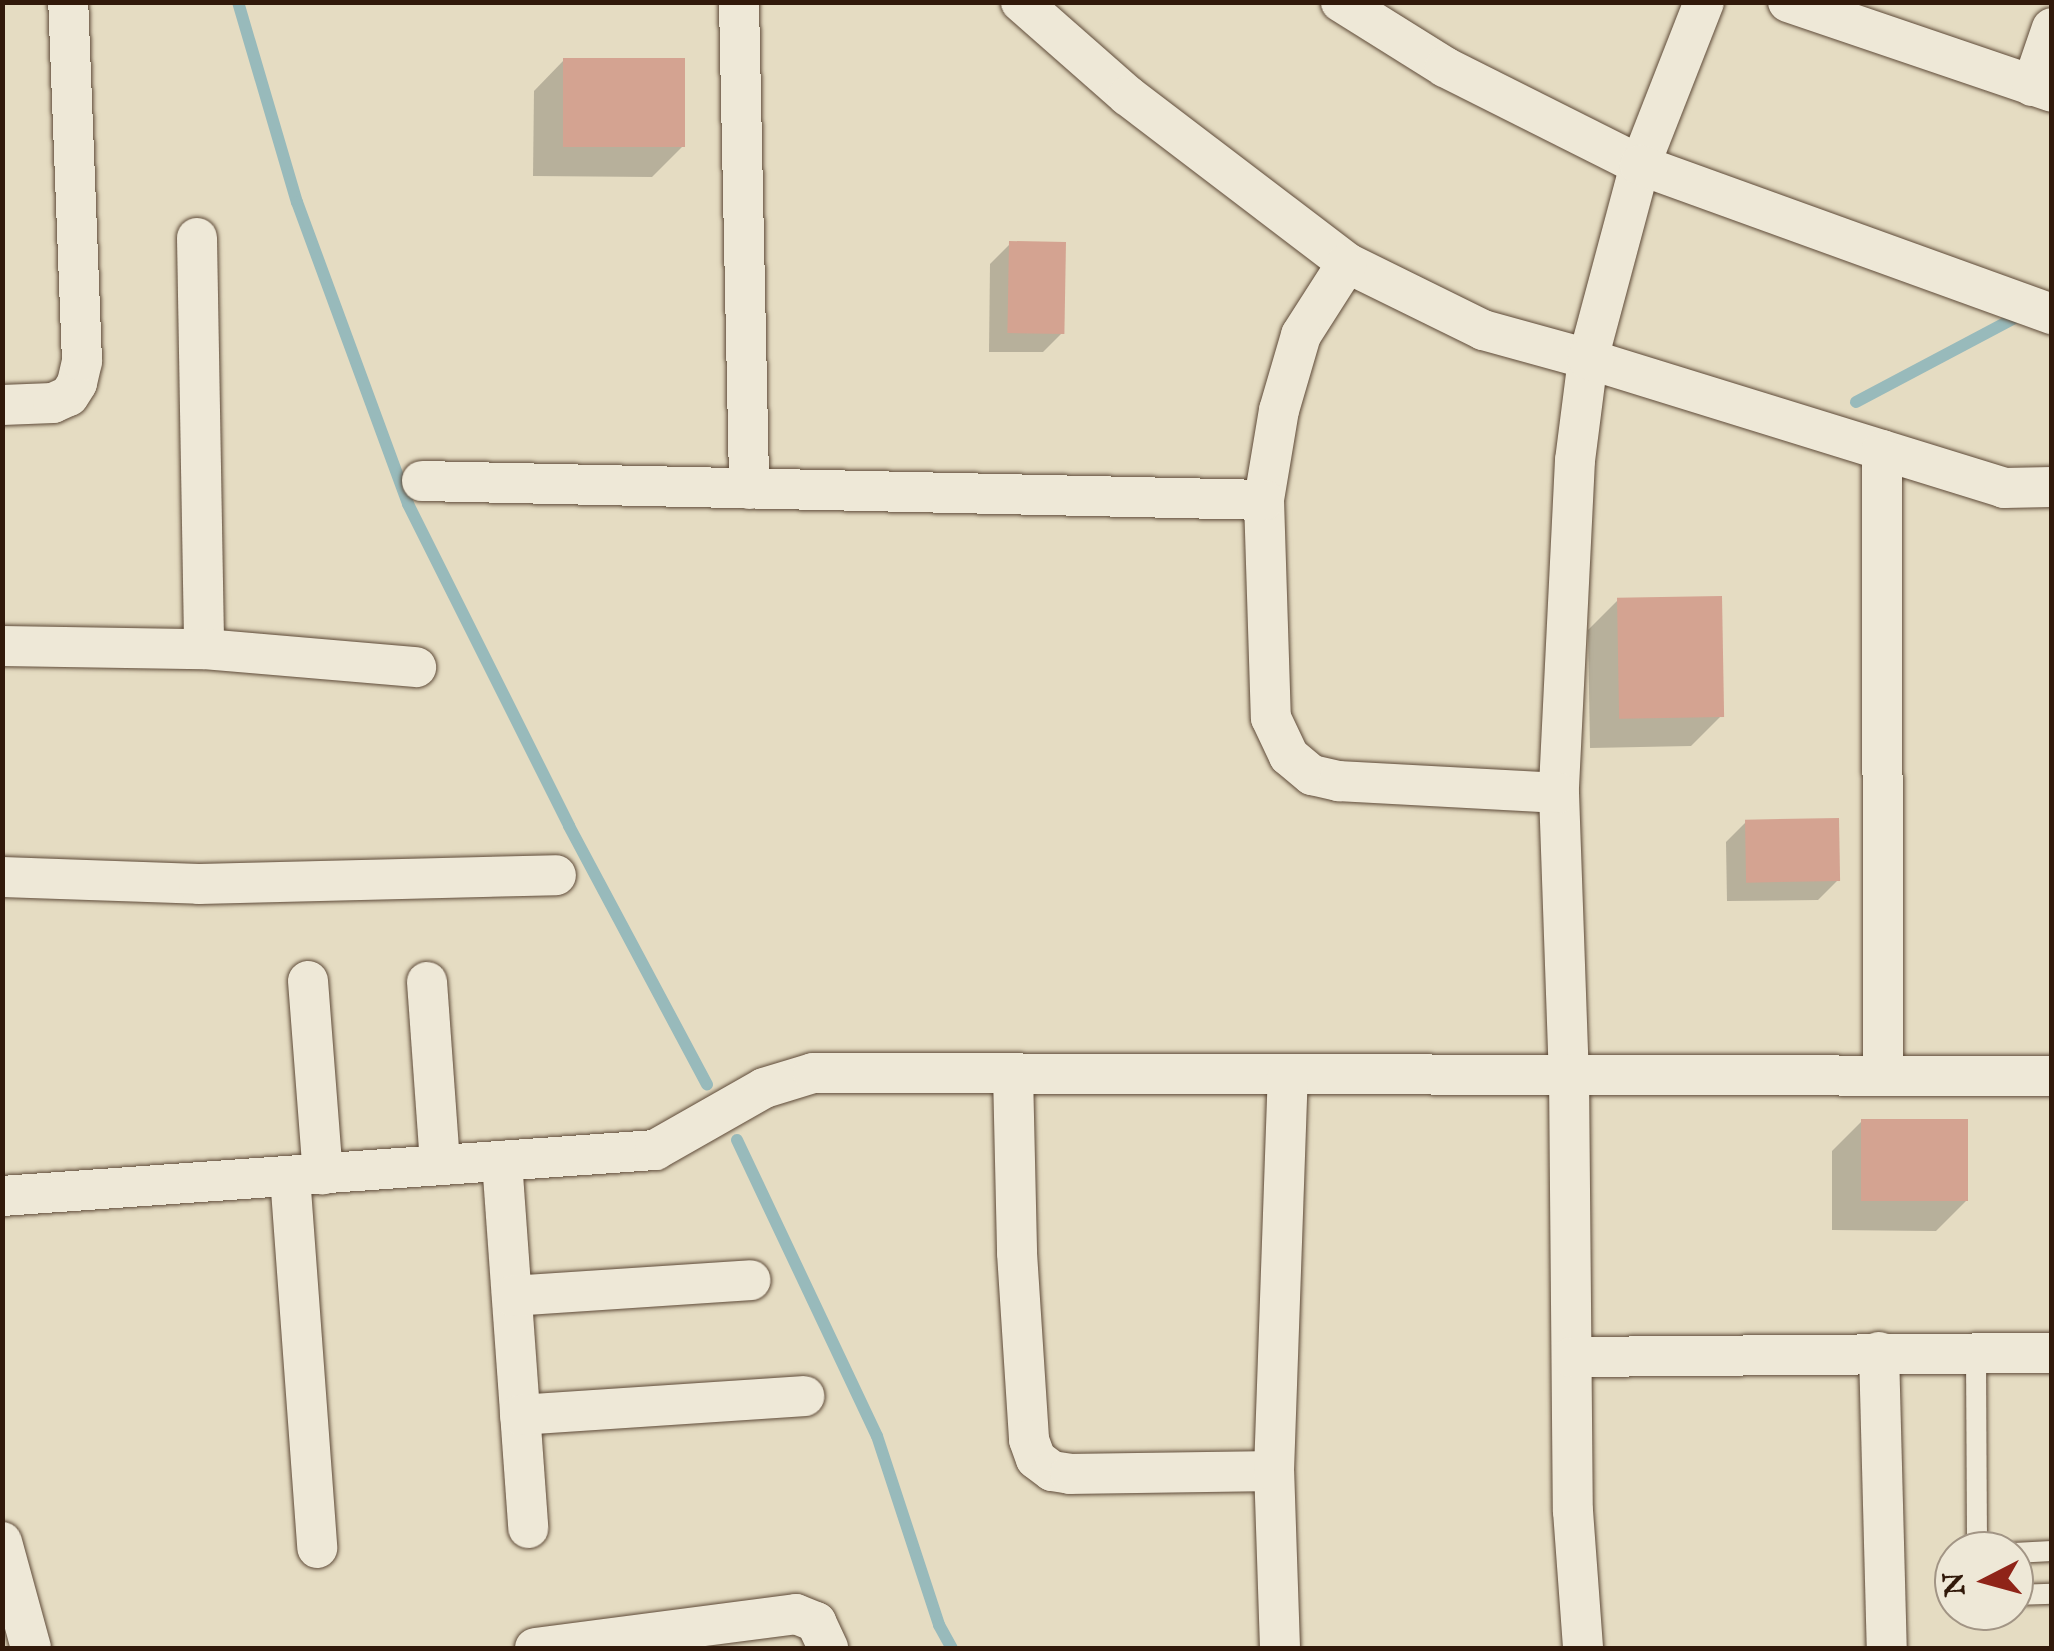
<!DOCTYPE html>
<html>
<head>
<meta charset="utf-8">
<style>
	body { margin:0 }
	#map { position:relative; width:2054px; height:1651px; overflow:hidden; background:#e5dcc2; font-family:"IM FELL English",serif }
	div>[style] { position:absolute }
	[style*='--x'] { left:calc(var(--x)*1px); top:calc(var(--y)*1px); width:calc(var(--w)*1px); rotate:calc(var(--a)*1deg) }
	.shadow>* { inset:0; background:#0003 }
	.stream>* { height:12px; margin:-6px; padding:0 6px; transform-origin:6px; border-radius:6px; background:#98babb }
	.building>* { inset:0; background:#d4a391; transform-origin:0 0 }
	.roads { filter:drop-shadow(0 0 2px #5e4a38) drop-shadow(0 0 2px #5e4a38) }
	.lane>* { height:20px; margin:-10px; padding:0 10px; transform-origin:10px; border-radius:10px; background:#eee8d7 }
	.street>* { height:40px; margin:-20px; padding:0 20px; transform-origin:20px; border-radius:20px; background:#eee8d7 }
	span { translate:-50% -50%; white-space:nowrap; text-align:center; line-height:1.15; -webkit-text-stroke:10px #eee8d7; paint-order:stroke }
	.frame { position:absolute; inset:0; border:5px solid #31190a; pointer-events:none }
	.north { position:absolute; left:1934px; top:1531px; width:100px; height:100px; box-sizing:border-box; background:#eee8d7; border:2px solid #a29585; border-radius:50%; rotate:264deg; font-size:28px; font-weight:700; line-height:40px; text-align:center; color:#31190a }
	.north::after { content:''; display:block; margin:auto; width:35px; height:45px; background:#8f2418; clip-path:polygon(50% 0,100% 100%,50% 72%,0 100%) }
</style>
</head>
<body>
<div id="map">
	<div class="shadow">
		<div style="clip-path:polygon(564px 60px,682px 147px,652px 177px,533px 176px,534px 91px)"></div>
		<div style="clip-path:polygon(1010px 244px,1063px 332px,1043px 352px,989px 352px,990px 264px)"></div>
		<div style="clip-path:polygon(1618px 600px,1721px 716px,1691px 746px,1590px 748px,1588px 630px)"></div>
		<div style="clip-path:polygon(1746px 822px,1838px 880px,1818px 900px,1727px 901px,1726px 842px)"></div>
		<div style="clip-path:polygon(1862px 1121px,1966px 1201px,1936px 1231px,1832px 1230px,1832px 1151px)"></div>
	</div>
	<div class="stream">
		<div style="--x:238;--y:2;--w:209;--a:73.6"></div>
		<div style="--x:297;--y:202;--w:322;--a:69.8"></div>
		<div style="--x:408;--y:504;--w:360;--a:63.4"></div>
		<div style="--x:569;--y:826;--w:293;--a:61.9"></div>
		<div style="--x:1856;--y:402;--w:188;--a:-27.9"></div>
		<div style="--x:737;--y:1140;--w:327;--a:64.7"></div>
		<div style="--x:877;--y:1436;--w:199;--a:71.8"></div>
		<div style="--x:939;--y:1625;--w:26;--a:61"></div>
	</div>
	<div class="building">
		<div style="left:563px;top:58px;width:122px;height:89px"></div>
		<div style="left:1009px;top:241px;width:57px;height:92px;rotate:1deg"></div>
		<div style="left:1722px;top:596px;width:121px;height:105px;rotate:89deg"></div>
		<div style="left:1839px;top:818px;width:63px;height:94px;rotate:89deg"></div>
		<div style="left:1861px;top:1119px;width:107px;height:82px"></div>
	</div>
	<div class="roads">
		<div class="lane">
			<div style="--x:1976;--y:1353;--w:198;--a:89.7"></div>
			<div style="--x:2014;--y:1553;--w:38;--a:-3"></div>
			<div style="--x:2014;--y:1595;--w:38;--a:-2"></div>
		</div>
		<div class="street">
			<div style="--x:739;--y:2;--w:487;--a:88.8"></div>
			<div style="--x:1021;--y:2;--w:142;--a:41.3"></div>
			<div style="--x:1128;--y:96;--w:275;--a:37.3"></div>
			<div style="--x:1347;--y:263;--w:152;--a:26.2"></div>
			<div style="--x:1483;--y:330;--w:109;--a:15.4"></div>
			<div style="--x:1588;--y:359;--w:102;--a:97.3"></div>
			<div style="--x:1575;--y:460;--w:333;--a:92.8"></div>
			<div style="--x:1559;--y:793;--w:281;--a:88"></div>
			<div style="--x:1569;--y:1074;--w:437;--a:89.5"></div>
			<div style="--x:1573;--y:1511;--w:137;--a:85.8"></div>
			<div style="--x:1341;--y:2;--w:123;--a:32"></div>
			<div style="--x:1445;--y:67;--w:218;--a:26.7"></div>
			<div style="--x:1640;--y:165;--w:201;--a:105"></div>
			<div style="--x:1588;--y:359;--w:436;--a:17.2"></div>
			<div style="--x:2004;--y:488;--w:48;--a:-1.2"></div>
			<div style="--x:1704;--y:2;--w:175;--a:111.4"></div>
			<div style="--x:1640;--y:165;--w:438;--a:19.9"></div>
			<div style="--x:1788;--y:2;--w:279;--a:18.8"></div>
			<div style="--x:2032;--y:86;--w:61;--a:-71"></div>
			<div style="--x:197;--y:238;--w:411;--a:89"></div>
			<div style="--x:1347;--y:263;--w:85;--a:122.6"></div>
			<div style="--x:1301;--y:335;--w:78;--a:106.3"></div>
			<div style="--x:1279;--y:410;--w:91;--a:99.5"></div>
			<div style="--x:1264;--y:500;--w:218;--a:88.2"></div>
			<div style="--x:1271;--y:718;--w:42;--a:64.7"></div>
			<div style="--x:1289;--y:756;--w:30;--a:40"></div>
			<div style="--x:1312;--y:775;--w:28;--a:13"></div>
			<div style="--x:1339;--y:781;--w:220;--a:3.1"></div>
			<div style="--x:2;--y:405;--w:51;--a:-2.2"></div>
			<div style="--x:53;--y:403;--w:17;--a:-24"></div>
			<div style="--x:69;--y:396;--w:15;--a:-58"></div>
			<div style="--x:77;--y:383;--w:23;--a:-77"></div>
			<div style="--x:82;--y:361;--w:359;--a:-92.2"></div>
			<div style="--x:1882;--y:450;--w:625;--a:89.91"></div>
			<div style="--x:422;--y:481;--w:842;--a:1.29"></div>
			<div style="--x:2;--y:646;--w:202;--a:0.9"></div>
			<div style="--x:204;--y:649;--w:213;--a:4.9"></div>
			<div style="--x:2;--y:877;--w:197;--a:2"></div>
			<div style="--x:199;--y:884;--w:357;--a:-1.4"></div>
			<div style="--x:308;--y:981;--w:194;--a:85.6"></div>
			<div style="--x:427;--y:982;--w:183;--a:85.9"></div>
			<div style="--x:1013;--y:1073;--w:180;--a:88.7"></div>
			<div style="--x:1017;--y:1253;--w:187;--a:86.3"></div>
			<div style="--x:1029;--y:1440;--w:20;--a:70"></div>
			<div style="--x:1036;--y:1459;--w:20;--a:37"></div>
			<div style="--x:1052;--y:1471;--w:18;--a:9"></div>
			<div style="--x:1070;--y:1474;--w:204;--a:-0.8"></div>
			<div style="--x:502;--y:1161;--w:368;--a:85.9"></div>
			<div style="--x:290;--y:1176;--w:373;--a:85.8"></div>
			<div style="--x:2;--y:1196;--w:655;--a:-4.03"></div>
			<div style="--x:655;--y:1150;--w:125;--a:-29.6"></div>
			<div style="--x:764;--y:1088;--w:51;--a:-17"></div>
			<div style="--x:813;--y:1073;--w:1239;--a:0.14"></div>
			<div style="--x:512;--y:1296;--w:239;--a:-3.8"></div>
			<div style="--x:1879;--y:1352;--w:296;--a:88.5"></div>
			<div style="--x:1572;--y:1357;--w:480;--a:-0.5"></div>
			<div style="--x:520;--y:1415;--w:285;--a:-3.8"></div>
			<div style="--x:2;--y:1542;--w:110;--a:74.7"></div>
			<div style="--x:535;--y:1648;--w:263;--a:-7.4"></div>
			<div style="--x:796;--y:1614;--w:22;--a:22"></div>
			<div style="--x:816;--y:1622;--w:29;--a:65"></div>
			<div style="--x:1280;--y:1648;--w:177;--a:-91.9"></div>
			<div style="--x:1274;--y:1471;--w:397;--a:-88"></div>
		</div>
	</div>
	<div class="frame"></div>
	<div class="north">N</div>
</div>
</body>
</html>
